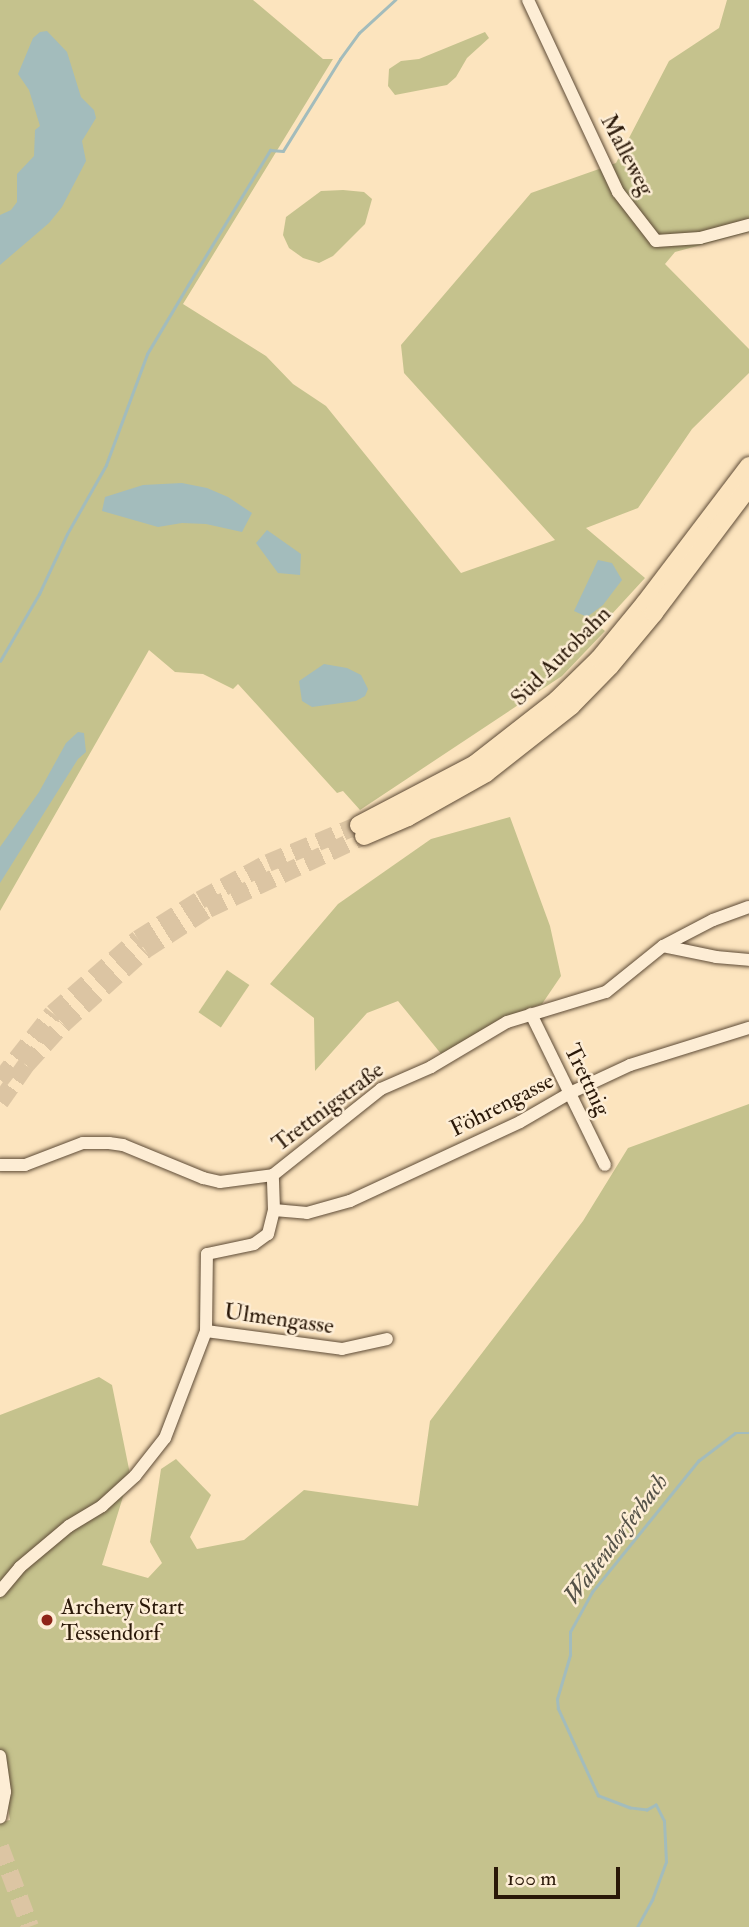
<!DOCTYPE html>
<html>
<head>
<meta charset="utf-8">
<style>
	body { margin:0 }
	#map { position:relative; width:749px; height:1927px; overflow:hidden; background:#fce4be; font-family:"IM FELL Double Pica",serif }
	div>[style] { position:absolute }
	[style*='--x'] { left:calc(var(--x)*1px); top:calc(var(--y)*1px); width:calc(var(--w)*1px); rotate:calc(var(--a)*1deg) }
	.green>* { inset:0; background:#c5c28d; transform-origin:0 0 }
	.water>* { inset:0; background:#a3bcbc }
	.stream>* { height:2.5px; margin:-1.25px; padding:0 1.25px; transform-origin:1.25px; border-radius:1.25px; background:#a3bcbc }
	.highway-tunnel>* { height:18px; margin-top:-9px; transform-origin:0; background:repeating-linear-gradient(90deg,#dcc5a3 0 18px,transparent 0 27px) }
	.roads { filter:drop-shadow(0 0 2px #5e4b36) drop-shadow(0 0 2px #5e4b36) }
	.minor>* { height:12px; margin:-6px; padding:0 6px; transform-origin:6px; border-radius:6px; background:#fdedd5 }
	.highway>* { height:18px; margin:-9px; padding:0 9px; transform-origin:9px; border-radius:9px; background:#fce4be }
	.dots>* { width:19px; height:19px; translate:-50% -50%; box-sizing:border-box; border:4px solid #fdedd5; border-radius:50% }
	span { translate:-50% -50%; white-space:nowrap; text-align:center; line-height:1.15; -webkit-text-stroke:5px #fdedd5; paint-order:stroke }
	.street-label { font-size:23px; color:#2a1808 }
	.poi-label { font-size:23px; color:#2a1808 }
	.left { translate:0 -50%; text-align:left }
	.water-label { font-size:24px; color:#545147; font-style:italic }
	.scale { position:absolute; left:494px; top:1867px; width:126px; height:32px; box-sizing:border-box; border:4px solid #2a1808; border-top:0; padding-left:9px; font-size:21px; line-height:24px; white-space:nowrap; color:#2a1808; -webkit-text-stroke:5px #fdedd5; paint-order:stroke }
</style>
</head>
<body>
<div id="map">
	<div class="green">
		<div style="clip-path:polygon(0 0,253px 0,323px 59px,333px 59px,183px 304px,266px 356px,293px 384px,326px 406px,461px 573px,555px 540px,404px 373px,401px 345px,531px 193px,616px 163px,669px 61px,719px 28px,727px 0,749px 0,749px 232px,675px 252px,665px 264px,749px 349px,749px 373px,692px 429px,638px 508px,586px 528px,645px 578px,600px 627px,605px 631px,562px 676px,360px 810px,343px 791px,337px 793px,238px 684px,233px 689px,203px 674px,175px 672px,149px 650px,0 911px)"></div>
		<div style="clip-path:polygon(485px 32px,489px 38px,467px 58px,456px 77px,447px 85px,395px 95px,388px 86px,389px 69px,401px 61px,419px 59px)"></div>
		<div style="clip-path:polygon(343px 190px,364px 192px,372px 199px,365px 224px,333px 256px,319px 263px,303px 258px,289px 248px,283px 235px,286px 217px,321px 191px)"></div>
		<div style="clip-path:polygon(510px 817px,550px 926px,561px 976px,542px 1004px,498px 1020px,442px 1055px,398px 1001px,367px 1013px,315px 1071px,314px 1018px,270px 984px,338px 904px,431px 839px)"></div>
		<div style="left:227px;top:970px;width:27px;height:51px;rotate:34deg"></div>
		<div style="clip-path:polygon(749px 1104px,749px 1927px,0 1927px,0 1822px,10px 1820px,0 1751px,0 1415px,99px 1377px,112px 1385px,130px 1474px,102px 1565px,148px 1578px,162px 1563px,150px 1542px,161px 1469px,176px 1459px,211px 1495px,190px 1537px,197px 1549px,244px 1540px,304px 1490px,418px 1506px,430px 1421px,583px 1221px,628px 1148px)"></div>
	</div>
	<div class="water">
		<div style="clip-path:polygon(47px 31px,67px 52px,81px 97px,94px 110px,96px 118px,82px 141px,86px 161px,62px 207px,49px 223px,0 265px,0 215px,11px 210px,17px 202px,17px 174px,34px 156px,35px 130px,40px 126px,29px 90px,18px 74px,33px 38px,40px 32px)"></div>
		<div style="clip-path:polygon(182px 483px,207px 488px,228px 497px,252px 513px,242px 532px,206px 524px,182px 523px,158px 527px,102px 511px,105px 497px,143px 485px)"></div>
		<div style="clip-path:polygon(267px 530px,301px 554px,300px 575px,278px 573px,256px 543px)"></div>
		<div style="clip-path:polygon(598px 560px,612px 563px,622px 580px,603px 605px,587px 617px,574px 611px)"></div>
		<div style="clip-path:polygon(324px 664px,347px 668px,361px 675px,368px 689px,365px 696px,356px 701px,312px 707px,302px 701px,299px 681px)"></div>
		<div style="clip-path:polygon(78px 732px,84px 733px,86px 752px,78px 759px,0 883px,0 847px,39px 792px,66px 743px)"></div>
	</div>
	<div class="stream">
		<div style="--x:0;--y:661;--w:78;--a:-59.8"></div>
		<div style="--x:39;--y:594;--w:66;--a:-65"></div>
		<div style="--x:67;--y:534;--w:79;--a:-60.5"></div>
		<div style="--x:106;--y:465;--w:118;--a:-69.7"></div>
		<div style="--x:147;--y:354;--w:80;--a:-59.3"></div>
		<div style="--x:188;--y:285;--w:158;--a:-58.7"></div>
		<div style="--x:270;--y:150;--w:13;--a:4"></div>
		<div style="--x:283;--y:151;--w:108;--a:-58.2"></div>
		<div style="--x:340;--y:59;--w:32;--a:-54"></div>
		<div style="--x:359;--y:33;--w:49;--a:-42.5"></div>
		<div style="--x:637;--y:1927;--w:31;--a:-61"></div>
		<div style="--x:652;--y:1900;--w:40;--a:-69.8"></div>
		<div style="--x:666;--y:1862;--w:41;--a:-92.8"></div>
		<div style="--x:664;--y:1821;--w:18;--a:-117"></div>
		<div style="--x:656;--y:1805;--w:10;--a:151"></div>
		<div style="--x:647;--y:1810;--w:17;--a:-173"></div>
		<div style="--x:630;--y:1808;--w:34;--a:-159"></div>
		<div style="--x:598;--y:1796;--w:96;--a:-114.7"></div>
		<div style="--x:558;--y:1709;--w:10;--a:-96"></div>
		<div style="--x:557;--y:1699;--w:46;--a:-73.5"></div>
		<div style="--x:570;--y:1655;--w:23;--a:-90"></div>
		<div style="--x:570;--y:1632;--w:46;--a:-61.2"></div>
		<div style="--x:592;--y:1592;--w:169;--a:-51"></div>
		<div style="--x:698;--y:1461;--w:46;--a:-37.1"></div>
		<div style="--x:735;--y:1433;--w:14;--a:0"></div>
	</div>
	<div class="highway-tunnel">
		<div style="--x:0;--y:1080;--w:85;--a:-51.7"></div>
		<div style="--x:53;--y:1013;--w:113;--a:-41"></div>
		<div style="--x:138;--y:939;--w:73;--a:-32.2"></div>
		<div style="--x:200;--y:900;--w:77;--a:-28.6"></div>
		<div style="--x:268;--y:863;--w:99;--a:-22.7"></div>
		<div style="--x:0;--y:1102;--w:45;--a:-54.9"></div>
		<div style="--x:26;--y:1065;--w:55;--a:-47.9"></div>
		<div style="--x:63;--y:1024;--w:110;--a:-42.1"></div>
		<div style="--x:145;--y:950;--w:75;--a:-33.1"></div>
		<div style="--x:208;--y:909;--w:172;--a:-25.1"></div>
		<div style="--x:0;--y:1847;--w:85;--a:69.4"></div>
	</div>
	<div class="roads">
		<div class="minor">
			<div style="--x:528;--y:0;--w:212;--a:64.9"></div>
			<div style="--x:618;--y:192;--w:62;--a:52.2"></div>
			<div style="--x:656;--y:241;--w:44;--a:-3.9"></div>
			<div style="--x:700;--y:238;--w:51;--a:-14.9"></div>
			<div style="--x:663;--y:946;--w:54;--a:11.7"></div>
			<div style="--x:716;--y:957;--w:33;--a:5"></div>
			<div style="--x:531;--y:1014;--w:168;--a:63.9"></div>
			<div style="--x:0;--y:1165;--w:25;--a:0"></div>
			<div style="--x:25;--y:1165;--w:62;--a:-20.8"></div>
			<div style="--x:83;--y:1143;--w:26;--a:0"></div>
			<div style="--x:109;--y:1143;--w:14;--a:8"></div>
			<div style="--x:123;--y:1145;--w:87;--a:22.4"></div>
			<div style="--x:203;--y:1178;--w:17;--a:13"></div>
			<div style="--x:220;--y:1182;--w:53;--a:-7.5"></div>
			<div style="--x:273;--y:1175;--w:138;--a:-38.5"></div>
			<div style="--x:381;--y:1089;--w:55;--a:-23.7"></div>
			<div style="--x:431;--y:1067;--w:88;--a:-30.6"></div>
			<div style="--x:507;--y:1022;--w:103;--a:-16.9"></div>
			<div style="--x:606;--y:992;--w:73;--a:-38.9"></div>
			<div style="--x:663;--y:946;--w:56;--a:-27.5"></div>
			<div style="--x:713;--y:920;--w:38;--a:-20"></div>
			<div style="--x:274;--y:1210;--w:33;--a:5"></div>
			<div style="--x:307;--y:1213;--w:45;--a:-15.6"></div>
			<div style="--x:350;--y:1201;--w:187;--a:-24.9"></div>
			<div style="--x:520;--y:1122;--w:58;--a:-30.1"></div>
			<div style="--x:570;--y:1093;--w:66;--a:-25"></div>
			<div style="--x:630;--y:1065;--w:125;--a:-17.3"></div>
			<div style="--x:206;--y:1331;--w:137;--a:7.5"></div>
			<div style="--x:342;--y:1349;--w:46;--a:-12.5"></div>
			<div style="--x:0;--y:1591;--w:31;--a:-50"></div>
			<div style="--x:20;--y:1567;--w:64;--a:-39.9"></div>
			<div style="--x:69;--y:1526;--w:39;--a:-31"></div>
			<div style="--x:102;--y:1506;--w:45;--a:-42.3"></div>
			<div style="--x:135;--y:1476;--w:48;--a:-51.7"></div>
			<div style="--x:165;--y:1438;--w:115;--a:-69"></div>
			<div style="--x:206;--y:1331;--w:77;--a:-89.3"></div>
			<div style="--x:207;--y:1254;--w:48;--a:-12"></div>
			<div style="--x:254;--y:1244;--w:17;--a:-36"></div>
			<div style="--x:268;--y:1234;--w:25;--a:-76"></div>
			<div style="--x:274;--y:1210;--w:35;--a:-92"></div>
			<div style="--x:0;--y:1756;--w:36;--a:82"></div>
			<div style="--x:5;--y:1792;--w:26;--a:101"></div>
		</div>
		<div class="highway">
			<div style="--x:359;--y:825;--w:131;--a:-27.7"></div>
			<div style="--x:475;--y:764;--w:104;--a:-38"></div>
			<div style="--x:557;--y:700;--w:59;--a:-44.3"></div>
			<div style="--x:599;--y:659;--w:72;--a:-50.6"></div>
			<div style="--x:645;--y:603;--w:172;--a:-52.8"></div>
			<div style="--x:364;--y:836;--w:48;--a:-23.4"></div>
			<div style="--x:408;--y:817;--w:90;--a:-29.4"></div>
			<div style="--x:486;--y:773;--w:108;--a:-38.2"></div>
			<div style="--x:571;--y:706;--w:56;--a:-45.7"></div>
			<div style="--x:610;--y:666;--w:69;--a:-50.3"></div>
			<div style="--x:654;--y:613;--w:158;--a:-53"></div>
		</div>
	</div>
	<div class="dots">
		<div style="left:47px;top:1620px;background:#8f2418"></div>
	</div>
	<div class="street-label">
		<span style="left:627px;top:155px;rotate:62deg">Malleweg</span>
		<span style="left:561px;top:656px;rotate:-45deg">Süd Autobahn</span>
		<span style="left:587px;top:1080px;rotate:64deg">Trettnig</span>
		<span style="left:502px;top:1105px;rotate:-27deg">Föhrengasse</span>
		<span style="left:328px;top:1107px;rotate:-37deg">Trettnigstraße</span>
		<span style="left:279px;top:1319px;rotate:8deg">Ulmengasse</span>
	</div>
	<div class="poi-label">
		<span class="left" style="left:61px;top:1620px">Archery Start<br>Tessendorf</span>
	</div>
	<div class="water-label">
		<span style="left:616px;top:1539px;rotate:-53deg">Waltendorferbach</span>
	</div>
	<div class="scale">100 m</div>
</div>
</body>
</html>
